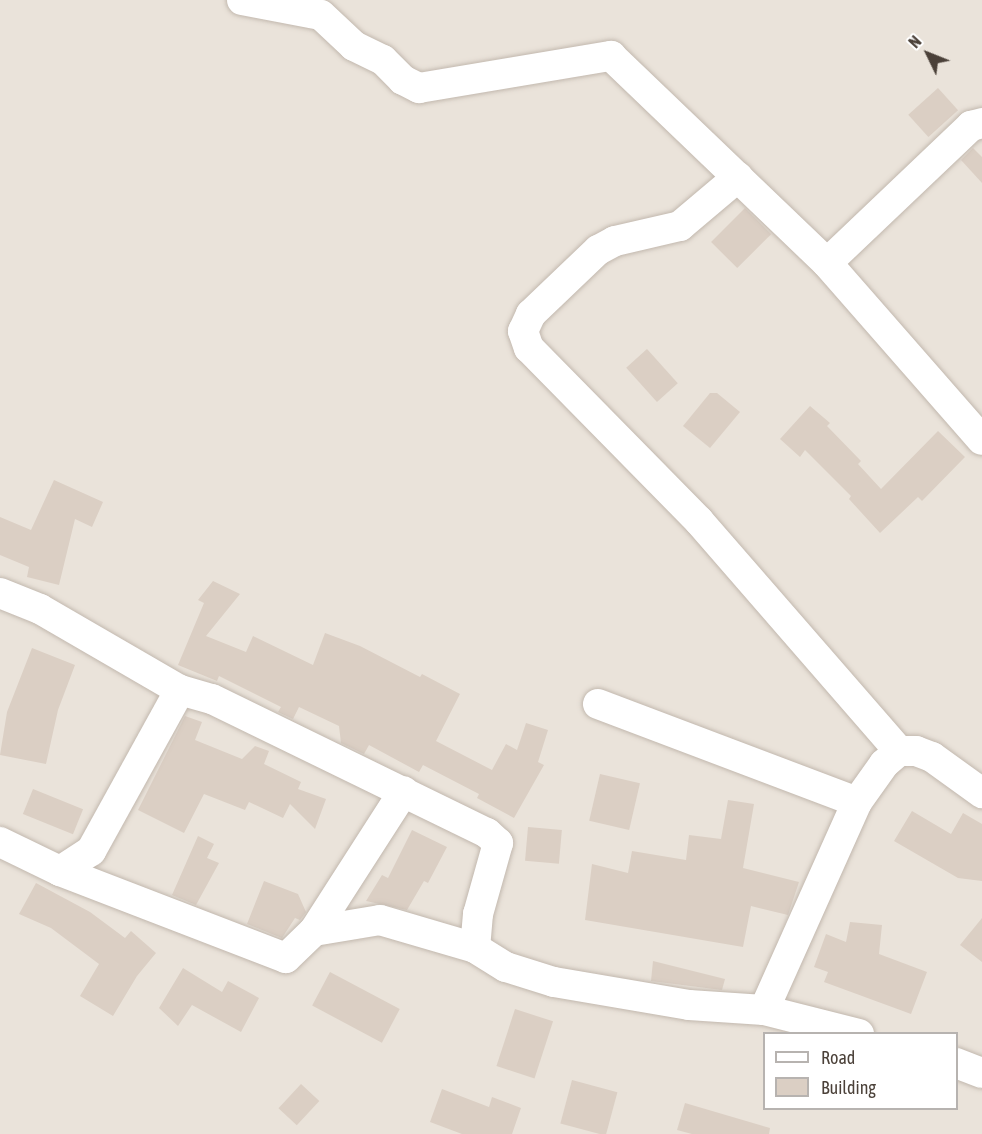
<!DOCTYPE html>
<html>
<head>
<meta charset="utf-8">
<style>
	body { margin:0 }
	#map { position:relative; width:982px; height:1134px; overflow:hidden; background:#f6f1ec; font-family:"Asap Condensed",sans-serif }
	div>[style] { position:absolute }
	[style*='--x'] { left:calc(var(--x)*1px); top:calc(var(--y)*1px); width:calc(var(--w)*1px); rotate:calc(var(--a)*1deg) }
	.residential>* { inset:0; background:#eae3da }
	.building>* { inset:0; background:#dbcfc4; transform-origin:0 0 }
	.roads { filter:drop-shadow(0 0 2px #c2b8ae) drop-shadow(0 0 2px #c2b8ae) }
	.minor>* { height:30px; margin:-15px; padding:0 15px; transform-origin:15px; border-radius:15px; background:#fff }
	span { translate:-50% -50%; white-space:nowrap; text-align:center; line-height:1.15; -webkit-text-stroke:4.5px #fff; paint-order:stroke }
	.legend { position:absolute; left:763px; top:1032px; width:195px; height:78px; box-sizing:border-box; background:#fff; border:2px solid #b7b3b0; margin:0; padding:8px 10px; list-style:none; font-size:18px; color:#4b4139 }
	.legend li { display:flex; align-items:center; gap:12px; height:30px }
	.legend b { width:30px; border:2px solid #b7b3b0 }
	.north { position:absolute; left:898px; top:24px; width:60px; height:60px; -webkit-text-stroke:4px #fff; paint-order:stroke; rotate:313deg; font-size:16px; font-weight:700; line-height:24px; text-align:center; color:#4b4139 }
	.north::after { content:''; display:block; margin:auto; width:21px; height:27px; background:#4b4139; clip-path:polygon(50% 0,100% 100%,50% 72%,0 100%) }
</style>
</head>
<body>
<div id="map">
	<div class="residential">
		<div style="clip-path:polygon(evenodd,0 0,982px 0,982px 1134px,0 1134px,0 0,764px 1034px,956px 1034px,956px 1108px,764px 1108px,764px 1034px)"></div>
	</div>
	<div class="building">
		<div style="left:938px;top:88px;width:30px;height:40px;rotate:48deg"></div>
		<div style="clip-path:polygon(973px 148px,982px 157px,982px 183px,961px 160px)"></div>
		<div style="left:745px;top:208px;width:37px;height:48px;rotate:45deg"></div>
		<div style="left:647px;top:349px;width:46px;height:28px;rotate:48deg"></div>
		<div style="clip-path:polygon(710px 393px,717px 393px,740px 412px,710px 448px,683px 426px)"></div>
		<div style="clip-path:polygon(810px 406px,830px 423px,827px 426px,861px 461px,858px 464px,881px 489px,938px 431px,965px 457px,922px 501px,918px 497px,880px 533px,849px 499px,851px 496px,805px 450px,800px 457px,780px 439px)"></div>
		<div style="clip-path:polygon(54px 480px,103px 502px,92px 527px,75px 519px,59px 585px,27px 577px,29px 567px,0 555px,0 517px,31px 530px)"></div>
		<div style="clip-path:polygon(213px 581px,240px 594px,206px 636px,246px 652px,253px 636px,313px 665px,325px 633px,360px 646px,420px 677px,422px 674px,460px 694px,436px 741px,492px 770px,506px 744px,517px 750px,526px 723px,548px 730px,538px 762px,544px 765px,514px 818px,477px 798px,479px 794px,423px 765px,419px 772px,369px 745px,364px 754px,341px 743px,339px 726px,299px 707px,293px 719px,278px 712px,281px 707px,219px 676px,217px 681px,178px 665px,204px 603px,198px 600px)"></div>
		<div style="clip-path:polygon(32px 648px,75px 665px,58px 710px,46px 764px,0 755px,7px 712px)"></div>
		<div style="clip-path:polygon(185px 716px,202px 722px,195px 740px,242px 759px,255px 746px,269px 751px,264px 764px,301px 782px,298px 789px,326px 799px,315px 829px,290px 804px,283px 818px,249px 802px,245px 810px,204px 794px,184px 833px,138px 810px)"></div>
		<div style="left:600px;top:774px;width:41px;height:48px;rotate:13deg"></div>
		<div style="left:33px;top:789px;width:54px;height:27px;rotate:22deg"></div>
		<div style="clip-path:polygon(728px 800px,754px 804px,743px 868px,799px 882px,788px 915px,751px 906px,743px 947px,585px 920px,592px 864px,628px 873px,632px 851px,686px 860px,689px 835px,721px 839px)"></div>
		<div style="clip-path:polygon(912px 811px,951px 834px,963px 813px,982px 824px,982px 881px,958px 878px,894px 841px)"></div>
		<div style="left:528px;top:827px;width:34px;height:34px;rotate:5deg"></div>
		<div style="clip-path:polygon(412px 830px,447px 847px,428px 883px,424px 881px,407px 910px,366px 901px,382px 875px,388px 878px)"></div>
		<div style="clip-path:polygon(198px 836px,214px 844px,207px 858px,219px 863px,196px 905px,172px 895px)"></div>
		<div style="clip-path:polygon(264px 881px,298px 894px,306px 912px,300px 920px,295px 918px,282px 938px,247px 924px)"></div>
		<div style="clip-path:polygon(36px 883px,90px 912px,125px 938px,131px 931px,156px 953px,137px 976px,113px 1016px,80px 996px,99px 964px,51px 928px,19px 914px)"></div>
		<div style="clip-path:polygon(982px 918px,982px 962px,960px 945px)"></div>
		<div style="clip-path:polygon(850px 922px,882px 925px,879px 954px,927px 972px,911px 1014px,824px 982px,828px 972px,814px 967px,826px 934px,846px 942px)"></div>
		<div style="clip-path:polygon(653px 961px,725px 979px,722px 990px,651px 981px)"></div>
		<div style="clip-path:polygon(183px 968px,222px 992px,228px 981px,259px 998px,241px 1032px,192px 1005px,178px 1026px,159px 1008px)"></div>
		<div style="left:330px;top:972px;width:79px;height:38px;rotate:28deg"></div>
		<div style="left:515px;top:1009px;width:40px;height:60px;rotate:18deg"></div>
		<div style="left:572px;top:1080px;width:47px;height:45px;rotate:15deg"></div>
		<div style="left:301px;top:1084px;width:25px;height:33px;rotate:43deg"></div>
		<div style="clip-path:polygon(442px 1089px,489px 1107px,492px 1097px,521px 1108px,512px 1134px,462px 1134px,430px 1122px)"></div>
		<div style="clip-path:polygon(685px 1103px,770px 1128px,769px 1134px,692px 1134px,677px 1130px)"></div>
	</div>
	<div class="roads">
		<div class="minor">
			<div style="--x:242;--y:0;--w:80;--a:10.8"></div>
			<div style="--x:321;--y:15;--w:45;--a:43.2"></div>
			<div style="--x:354;--y:46;--w:32;--a:26"></div>
			<div style="--x:383;--y:60;--w:28;--a:45"></div>
			<div style="--x:403;--y:80;--w:18;--a:27"></div>
			<div style="--x:419;--y:88;--w:195;--a:-9.5"></div>
			<div style="--x:611;--y:56;--w:299;--a:43.8"></div>
			<div style="--x:827;--y:263;--w:235;--a:48.8"></div>
			<div style="--x:738;--y:177;--w:76;--a:139.8"></div>
			<div style="--x:680;--y:226;--w:67;--a:167"></div>
			<div style="--x:615;--y:241;--w:19;--a:152"></div>
			<div style="--x:598;--y:250;--w:93;--a:136.3"></div>
			<div style="--x:531;--y:314;--w:19;--a:115"></div>
			<div style="--x:523;--y:331;--w:18;--a:71"></div>
			<div style="--x:529;--y:348;--w:243;--a:45.5"></div>
			<div style="--x:699;--y:521;--w:305;--a:49"></div>
			<div style="--x:827;--y:263;--w:199;--a:-43.6"></div>
			<div style="--x:971;--y:126;--w:11;--a:-15"></div>
			<div style="--x:0;--y:593;--w:43;--a:21.8"></div>
			<div style="--x:40;--y:609;--w:162;--a:30.1"></div>
			<div style="--x:180;--y:690;--w:33;--a:16"></div>
			<div style="--x:212;--y:699;--w:306;--a:26"></div>
			<div style="--x:487;--y:833;--w:15;--a:42"></div>
			<div style="--x:498;--y:843;--w:74;--a:105.7"></div>
			<div style="--x:478;--y:914;--w:34;--a:95"></div>
			<div style="--x:598;--y:704;--w:277;--a:20.7"></div>
			<div style="--x:0;--y:842;--w:67;--a:25.8"></div>
			<div style="--x:60;--y:871;--w:242;--a:21.1"></div>
			<div style="--x:286;--y:958;--w:39;--a:-44"></div>
			<div style="--x:314;--y:931;--w:166;--a:-57.3"></div>
			<div style="--x:60;--y:871;--w:37;--a:-33"></div>
			<div style="--x:91;--y:851;--w:184;--a:-61.1"></div>
			<div style="--x:314;--y:931;--w:67;--a:-9.5"></div>
			<div style="--x:380;--y:920;--w:99;--a:16.4"></div>
			<div style="--x:475;--y:948;--w:36;--a:32"></div>
			<div style="--x:506;--y:967;--w:50;--a:17.4"></div>
			<div style="--x:554;--y:982;--w:137;--a:9.7"></div>
			<div style="--x:689;--y:1005;--w:75;--a:3.8"></div>
			<div style="--x:764;--y:1010;--w:98;--a:14.2"></div>
			<div style="--x:764;--y:1010;--w:228;--a:-65.9"></div>
			<div style="--x:857;--y:802;--w:47;--a:-54.6"></div>
			<div style="--x:884;--y:764;--w:20;--a:-41"></div>
			<div style="--x:899;--y:751;--w:17;--a:0"></div>
			<div style="--x:916;--y:751;--w:17;--a:21"></div>
			<div style="--x:932;--y:757;--w:62;--a:35.8"></div>
			<div style="--x:956;--y:1063;--w:28;--a:21"></div>
		</div>
	</div>
	<ul class="legend">
	<li><b style="height:8px;background:#fff"></b>Road</li>
	<li><b style="height:16px;background:#dbcfc4"></b>Building</li>
	</ul>
	<div class="north">N</div>
</div>
</body>
</html>
